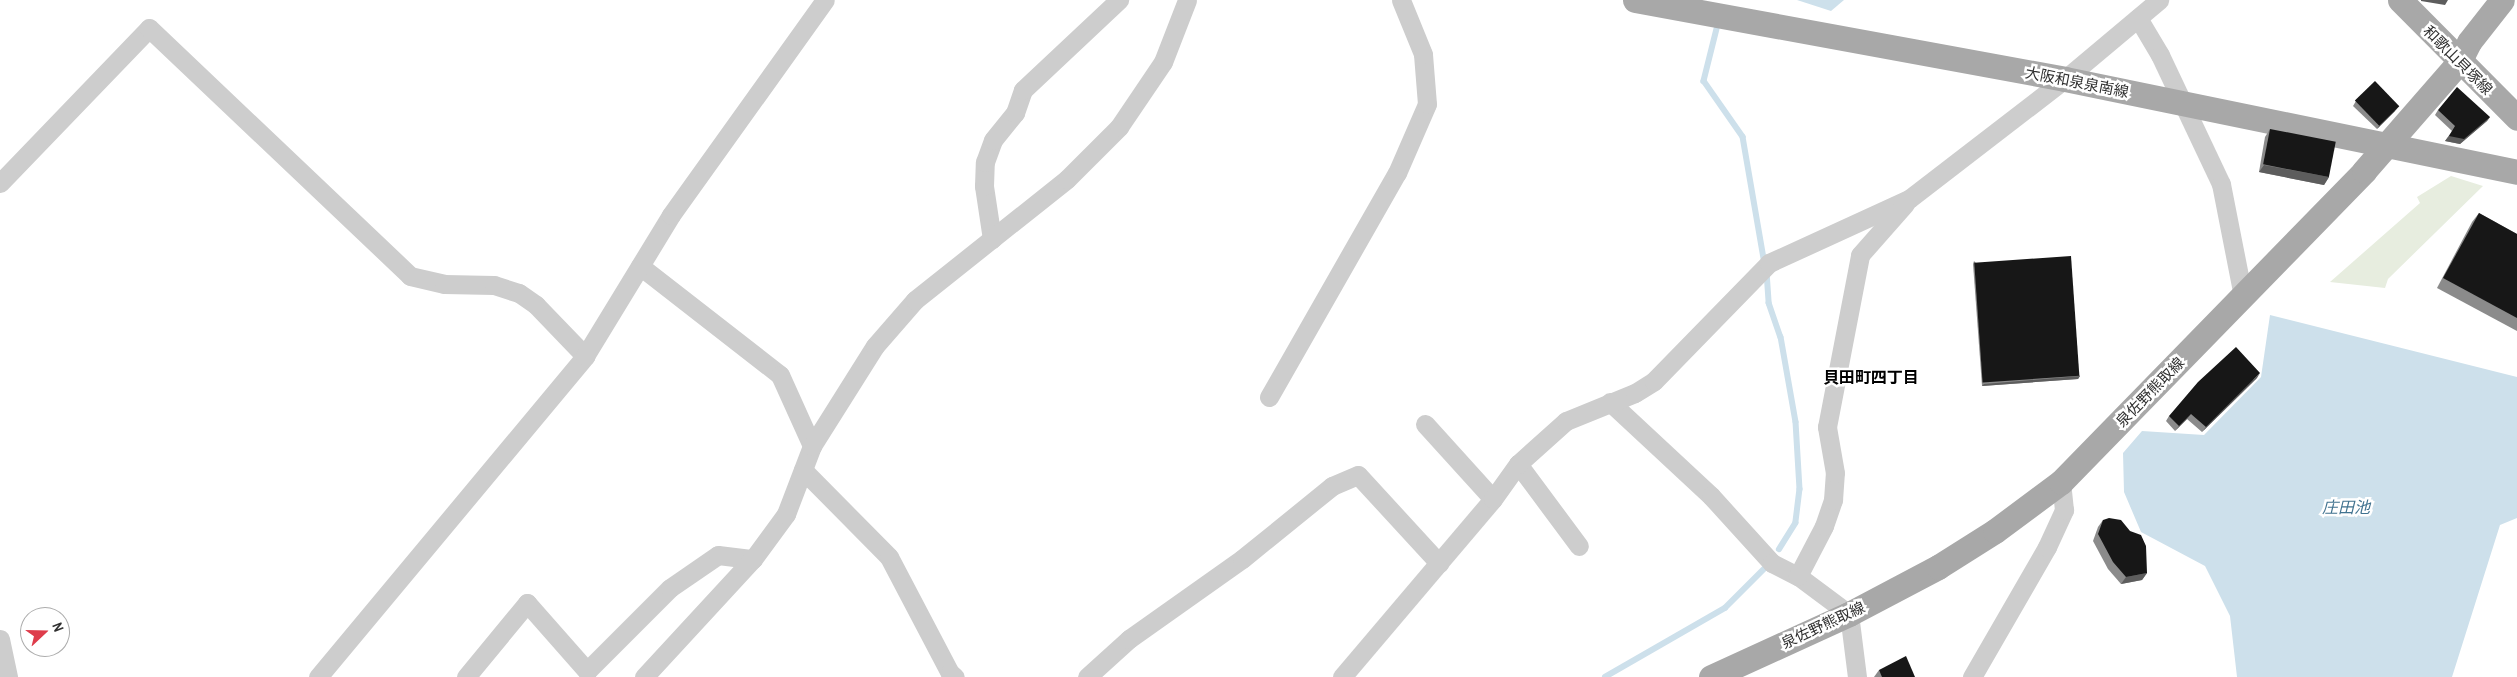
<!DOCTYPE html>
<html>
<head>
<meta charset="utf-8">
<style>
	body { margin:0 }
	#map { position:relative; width:2517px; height:677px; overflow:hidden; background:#fff; font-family:"Archivo Narrow","Noto Sans JP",sans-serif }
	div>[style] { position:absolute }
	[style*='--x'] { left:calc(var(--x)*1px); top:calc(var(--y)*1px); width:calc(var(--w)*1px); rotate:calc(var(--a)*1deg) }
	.green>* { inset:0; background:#e7eddf }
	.water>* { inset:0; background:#cde0eb }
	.stream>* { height:5.5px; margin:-2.75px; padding:0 2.75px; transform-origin:2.75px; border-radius:2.75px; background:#cde0eb }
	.minor>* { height:19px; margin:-9.5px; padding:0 9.5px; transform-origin:9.5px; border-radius:9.5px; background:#cdcdcd }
	.major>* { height:25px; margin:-12.5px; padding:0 12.5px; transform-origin:12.5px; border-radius:12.5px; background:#a8a8a8 }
	.wall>* { inset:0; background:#8b8b8b }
	.shaded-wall>* { inset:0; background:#5d5d5d }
	.building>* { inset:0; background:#171717; transform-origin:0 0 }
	span { translate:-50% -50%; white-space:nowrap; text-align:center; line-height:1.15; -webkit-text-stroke:5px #fff; paint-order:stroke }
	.street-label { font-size:15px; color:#303030 }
	.neighbourhood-label { font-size:16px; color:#000; font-weight:700 }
	.water-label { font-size:16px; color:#417390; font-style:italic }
	.north { position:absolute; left:20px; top:607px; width:50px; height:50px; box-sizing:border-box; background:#fff; border:1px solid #acacac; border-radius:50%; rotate:69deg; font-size:14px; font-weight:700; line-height:20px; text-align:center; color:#303030 }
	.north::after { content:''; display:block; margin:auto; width:18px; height:22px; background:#de3c4b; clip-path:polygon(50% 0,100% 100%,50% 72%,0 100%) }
</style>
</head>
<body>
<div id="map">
	<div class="green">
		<div style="clip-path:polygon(2451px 176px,2483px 186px,2388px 279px,2385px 288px,2330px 282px,2420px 203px,2417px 197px)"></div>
	</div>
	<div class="water">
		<div style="clip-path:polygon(1797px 0,1844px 0,1831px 11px)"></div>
		<div style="clip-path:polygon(2270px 315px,2517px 377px,2517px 518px,2500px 525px,2452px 677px,2237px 677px,2230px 616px,2205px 566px,2141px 532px,2124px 492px,2123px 453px,2142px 431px,2204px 435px,2261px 377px)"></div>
	</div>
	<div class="stream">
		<div style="--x:1717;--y:29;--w:54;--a:104"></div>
		<div style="--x:1704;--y:81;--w:68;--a:55.1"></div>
		<div style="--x:1743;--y:137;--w:124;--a:80.2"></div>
		<div style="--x:1767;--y:272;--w:31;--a:86"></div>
		<div style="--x:1769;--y:303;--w:36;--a:71"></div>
		<div style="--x:1781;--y:337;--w:86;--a:80"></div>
		<div style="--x:1796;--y:422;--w:67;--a:86.6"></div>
		<div style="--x:1800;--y:489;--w:34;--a:97"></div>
		<div style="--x:1796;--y:523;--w:31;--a:122"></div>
		<div style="--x:1605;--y:677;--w:138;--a:-29.9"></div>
		<div style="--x:1725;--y:608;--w:55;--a:-45"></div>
	</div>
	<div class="minor">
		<div style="--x:2138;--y:18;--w:43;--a:59.3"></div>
		<div style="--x:2160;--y:55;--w:143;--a:64.7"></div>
		<div style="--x:2221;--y:184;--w:114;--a:78.9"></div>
		<div style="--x:0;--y:183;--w:215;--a:-46.1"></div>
		<div style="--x:149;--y:28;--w:360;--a:43.5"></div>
		<div style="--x:410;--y:276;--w:35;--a:13"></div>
		<div style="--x:444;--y:284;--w:50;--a:1.1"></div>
		<div style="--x:494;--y:285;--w:26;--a:18"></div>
		<div style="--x:519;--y:293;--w:21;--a:35"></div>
		<div style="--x:536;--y:305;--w:71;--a:46.1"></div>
		<div style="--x:992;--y:239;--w:54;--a:-98.6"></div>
		<div style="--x:984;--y:186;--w:24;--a:-88"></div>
		<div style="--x:985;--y:162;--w:23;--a:-70"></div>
		<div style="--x:993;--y:140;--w:35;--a:-51"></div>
		<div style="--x:1015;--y:113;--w:24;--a:-71"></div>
		<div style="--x:1023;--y:90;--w:132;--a:-43.2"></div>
		<div style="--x:640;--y:266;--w:177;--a:37.9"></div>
		<div style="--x:780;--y:375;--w:78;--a:65.7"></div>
		<div style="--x:1269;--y:397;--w:258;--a:-60.3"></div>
		<div style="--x:1397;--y:173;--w:75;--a:-66.5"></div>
		<div style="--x:1427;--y:104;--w:50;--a:-94.6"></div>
		<div style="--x:1423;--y:54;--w:58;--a:-112.2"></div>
		<div style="--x:1610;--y:402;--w:138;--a:42.9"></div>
		<div style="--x:1711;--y:496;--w:91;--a:47.7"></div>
		<div style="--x:1772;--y:563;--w:29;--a:27"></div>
		<div style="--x:1425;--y:424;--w:101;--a:47.8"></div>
		<div style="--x:1518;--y:464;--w:102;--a:53.4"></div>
		<div style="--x:803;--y:470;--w:122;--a:45.3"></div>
		<div style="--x:889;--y:557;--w:131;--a:62.3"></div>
		<div style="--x:950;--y:673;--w:6;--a:39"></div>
		<div style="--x:0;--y:639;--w:39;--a:78"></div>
		<div style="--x:318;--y:677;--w:418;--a:-50.2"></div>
		<div style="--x:585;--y:356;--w:165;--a:-58.6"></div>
		<div style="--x:671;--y:215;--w:264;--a:-54.4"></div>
		<div style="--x:466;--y:677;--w:96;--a:-50.5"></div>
		<div style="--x:527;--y:603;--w:91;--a:48.6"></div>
		<div style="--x:587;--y:671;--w:117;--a:-45"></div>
		<div style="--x:670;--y:588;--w:58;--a:-34.5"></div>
		<div style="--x:718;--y:555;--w:35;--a:7"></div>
		<div style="--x:644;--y:677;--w:161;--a:-47.3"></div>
		<div style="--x:753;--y:559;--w:56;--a:-53.7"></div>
		<div style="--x:786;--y:514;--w:73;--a:-69.1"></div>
		<div style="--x:812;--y:446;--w:118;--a:-57.8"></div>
		<div style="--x:875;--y:346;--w:61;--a:-49"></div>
		<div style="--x:915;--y:300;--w:194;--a:-38.5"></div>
		<div style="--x:1067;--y:179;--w:74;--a:-45"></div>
		<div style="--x:1119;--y:127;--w:78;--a:-55.9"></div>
		<div style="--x:1163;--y:62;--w:66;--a:-68.8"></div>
		<div style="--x:1087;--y:677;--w:57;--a:-42.1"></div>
		<div style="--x:1129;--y:639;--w:138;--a:-35.3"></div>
		<div style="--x:1242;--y:559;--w:116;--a:-39"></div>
		<div style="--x:1332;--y:486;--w:28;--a:-23"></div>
		<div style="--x:1358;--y:475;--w:120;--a:47.4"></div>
		<div style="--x:1342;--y:677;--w:233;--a:-49.7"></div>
		<div style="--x:1493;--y:499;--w:43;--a:-54.5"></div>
		<div style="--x:1518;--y:464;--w:64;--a:-41.9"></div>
		<div style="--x:1566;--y:421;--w:74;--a:-22.1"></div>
		<div style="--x:1635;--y:393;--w:22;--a:-32"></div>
		<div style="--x:1654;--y:381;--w:165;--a:-45.7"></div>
		<div style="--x:1769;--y:263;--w:154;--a:-24.6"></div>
		<div style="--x:1909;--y:199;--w:197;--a:-37.6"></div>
		<div style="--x:2065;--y:79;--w:123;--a:-40"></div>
		<div style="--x:1857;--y:677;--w:64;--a:-97.2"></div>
		<div style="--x:1849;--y:614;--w:64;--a:-143.3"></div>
		<div style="--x:1798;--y:576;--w:56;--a:-62.5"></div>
		<div style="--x:1824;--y:526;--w:28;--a:-71"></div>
		<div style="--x:1833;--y:500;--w:27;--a:-86"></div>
		<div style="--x:1835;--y:473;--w:47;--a:-99.9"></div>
		<div style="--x:1827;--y:427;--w:175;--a:-79.1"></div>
		<div style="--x:1860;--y:255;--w:68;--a:-48.6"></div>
		<div style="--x:1972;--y:677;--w:150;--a:-60"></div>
		<div style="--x:2047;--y:547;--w:41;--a:-65.3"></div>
		<div style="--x:2064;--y:510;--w:28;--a:-96"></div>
	</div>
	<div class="major">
		<div style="--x:1635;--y:0;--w:437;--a:10.4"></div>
		<div style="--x:2065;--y:79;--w:461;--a:11.6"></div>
		<div style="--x:2400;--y:0;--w:166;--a:45.2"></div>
		<div style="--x:1711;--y:677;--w:152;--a:-24.5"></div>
		<div style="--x:1849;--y:614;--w:101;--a:-27.8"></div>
		<div style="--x:1938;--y:567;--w:67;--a:-32.3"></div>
		<div style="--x:1995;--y:531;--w:82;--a:-36.6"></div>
		<div style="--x:2061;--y:482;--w:434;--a:-45.7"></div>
		<div style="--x:2364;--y:171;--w:145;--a:-48.9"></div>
		<div style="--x:2459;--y:62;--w:22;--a:-63"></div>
		<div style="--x:2469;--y:42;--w:53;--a:-51.8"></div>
	</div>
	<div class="wall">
		<div style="clip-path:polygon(2356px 101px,2395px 111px,2377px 129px,2353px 106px)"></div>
		<div style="clip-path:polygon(2438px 110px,2490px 117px,2487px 121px,2460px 144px,2445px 141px,2452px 131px,2435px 115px)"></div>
		<div style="clip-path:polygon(2270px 129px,2329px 177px,2324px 185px,2259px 172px,2265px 137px)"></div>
		<div style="clip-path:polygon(2479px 213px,2517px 234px,2517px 331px,2437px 288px,2472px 222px)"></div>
		<div style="clip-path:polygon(1974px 261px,2080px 376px,2078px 379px,1982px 386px,1973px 264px)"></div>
		<div style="clip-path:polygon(2257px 378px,2202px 432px,2187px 419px,2175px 431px,2166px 421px,2169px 416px)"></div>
		<div style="clip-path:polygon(2103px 520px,2147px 573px,2142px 580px,2121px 584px,2108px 569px,2093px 541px,2098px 527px)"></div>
		<div style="clip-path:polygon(1879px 670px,1915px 677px,1874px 677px)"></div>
	</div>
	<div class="shaded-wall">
		<div style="clip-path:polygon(2421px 0,2448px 0,2445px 5px,2421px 1px)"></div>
		<div style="clip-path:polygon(2399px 106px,2395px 111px,2377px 129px,2380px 124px)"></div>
		<div style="clip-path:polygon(2490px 117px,2487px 121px,2460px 144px,2445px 141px,2449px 136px)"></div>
		<div style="clip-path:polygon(2264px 165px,2329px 177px,2324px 185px,2259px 172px)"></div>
		<div style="clip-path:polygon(2260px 373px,2257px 378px,2202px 432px,2206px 427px)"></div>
		<div style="clip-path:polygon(2080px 376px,2078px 379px,1982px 386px,1984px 384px)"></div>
		<div style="clip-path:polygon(2191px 414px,2187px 419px,2175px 431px,2179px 426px)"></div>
		<div style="clip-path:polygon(2147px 573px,2142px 580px,2121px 584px,2126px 577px)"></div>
	</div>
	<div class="building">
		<div style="left:2375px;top:81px;width:35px;height:28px;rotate:46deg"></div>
		<div style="clip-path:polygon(2457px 87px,2490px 117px,2464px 139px,2449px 136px,2455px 126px,2438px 110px)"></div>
		<div style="left:2270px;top:129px;width:67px;height:36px;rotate:11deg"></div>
		<div style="clip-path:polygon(2479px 213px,2517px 234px,2517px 318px,2443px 278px)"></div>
		<div style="left:2071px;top:256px;width:120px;height:97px;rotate:86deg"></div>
		<div style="clip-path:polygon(2236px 347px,2260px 373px,2206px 427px,2191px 414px,2179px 426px,2169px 416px,2198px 382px)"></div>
		<div style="clip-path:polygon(2109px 518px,2121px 520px,2130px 531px,2141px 535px,2146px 546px,2147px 573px,2126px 577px,2113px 562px,2098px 534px,2103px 520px)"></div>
		<div style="clip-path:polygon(1906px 656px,1915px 677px,1882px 677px,1879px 670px)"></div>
	</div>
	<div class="street-label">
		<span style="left:2458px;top:60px;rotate:45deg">和歌山貝塚線</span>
		<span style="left:2077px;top:82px;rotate:11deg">大阪和泉泉南線</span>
		<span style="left:2150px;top:392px;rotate:-46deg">泉佐野熊取線</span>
		<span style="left:1823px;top:625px;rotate:-25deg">泉佐野熊取線</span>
	</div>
	<div class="neighbourhood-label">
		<span style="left:1871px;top:377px">貝田町四丁目</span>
	</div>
	<div class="water-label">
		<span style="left:2346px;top:507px">庄田池</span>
	</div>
	<div class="north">N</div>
</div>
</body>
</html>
